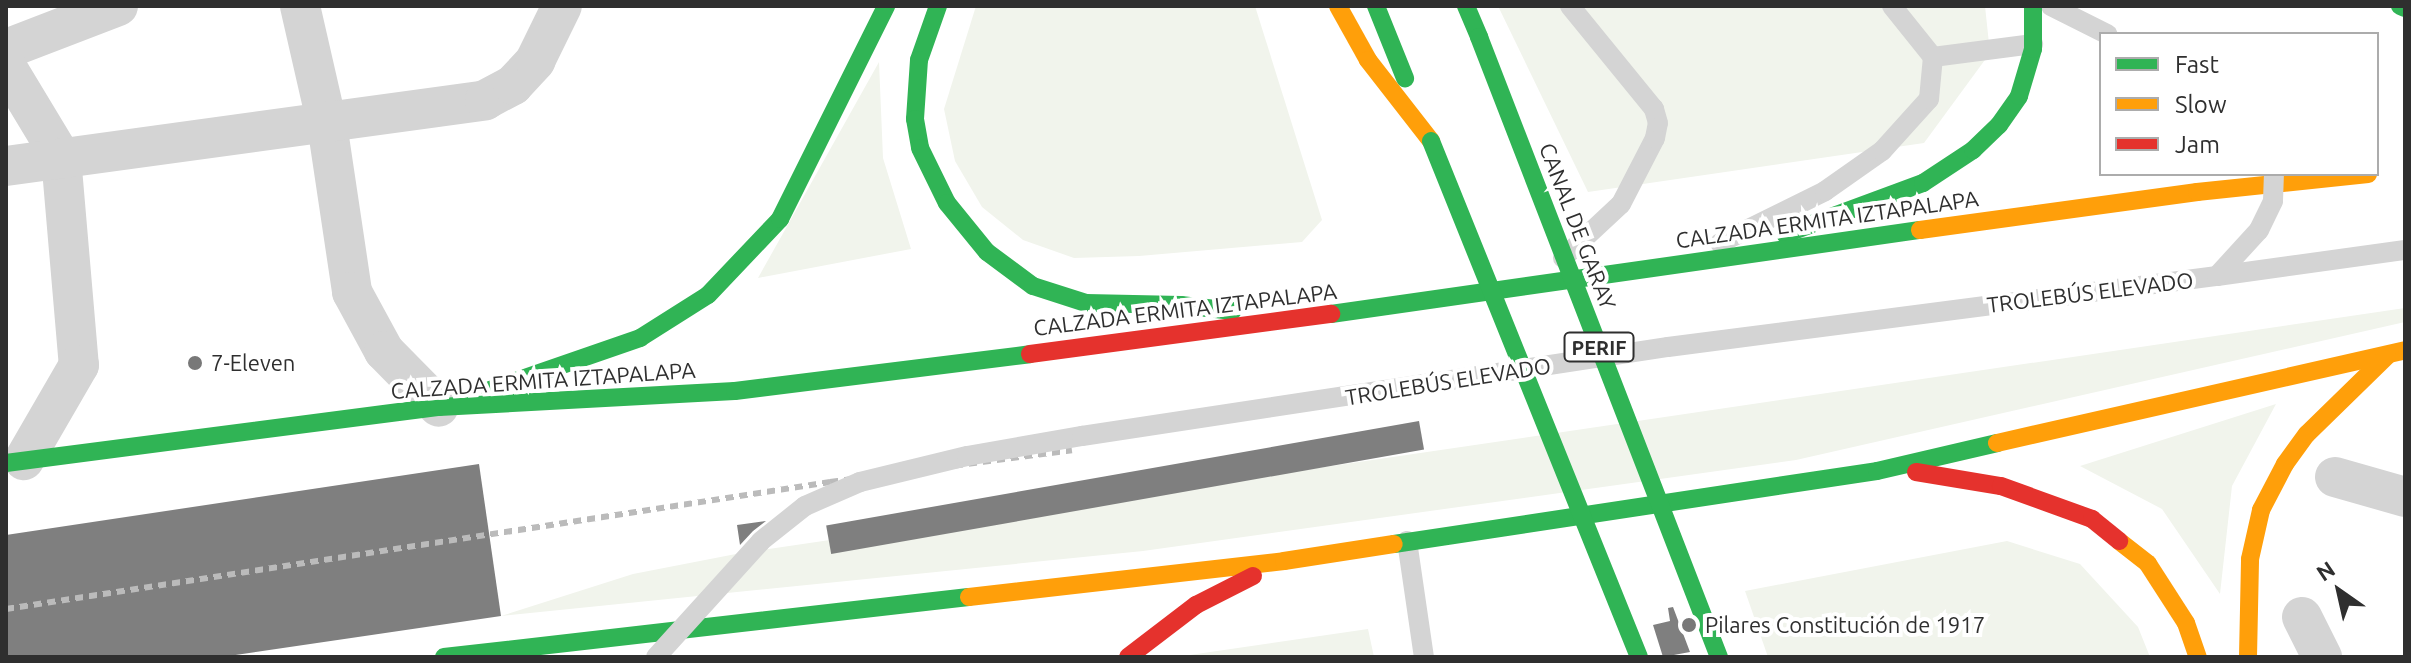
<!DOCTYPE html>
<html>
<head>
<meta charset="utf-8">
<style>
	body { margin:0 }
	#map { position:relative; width:2411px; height:663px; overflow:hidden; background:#fff; font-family:Ubuntu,sans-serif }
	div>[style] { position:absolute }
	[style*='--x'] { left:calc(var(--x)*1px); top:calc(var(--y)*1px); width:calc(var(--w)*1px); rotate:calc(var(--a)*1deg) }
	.green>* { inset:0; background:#f1f4ec }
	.building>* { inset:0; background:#7f7f7f; transform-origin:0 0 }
	.lane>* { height:20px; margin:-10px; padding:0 10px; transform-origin:10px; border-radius:10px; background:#d4d4d4 }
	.street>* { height:40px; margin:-20px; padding:0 20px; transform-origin:20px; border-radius:20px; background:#d4d4d4 }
	.fast>* { height:18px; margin:-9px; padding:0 9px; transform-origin:9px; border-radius:9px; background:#30b455 }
	.slow>* { height:18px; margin:-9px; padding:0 9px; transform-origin:9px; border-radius:9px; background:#ff9f0a }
	.jam>* { height:18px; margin:-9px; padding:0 9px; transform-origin:9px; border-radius:9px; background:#e5322d }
	.rail>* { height:6px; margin-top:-3px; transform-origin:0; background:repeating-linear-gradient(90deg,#bbb 0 8px,transparent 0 14px) }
	.lane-bridge>* { height:20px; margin:-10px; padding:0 10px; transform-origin:10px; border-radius:10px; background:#d4d4d4 }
	.fast-bridge>* { height:18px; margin:-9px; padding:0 9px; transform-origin:9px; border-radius:9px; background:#30b455 }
	.dots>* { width:22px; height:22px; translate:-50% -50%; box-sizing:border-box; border:4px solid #fff; border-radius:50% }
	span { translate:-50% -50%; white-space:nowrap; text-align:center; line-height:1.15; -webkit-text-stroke:8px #fff; paint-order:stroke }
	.shield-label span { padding:2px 6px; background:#fff; border:2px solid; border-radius:6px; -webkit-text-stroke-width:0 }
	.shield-label { font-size:20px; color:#2f2f2f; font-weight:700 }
	.street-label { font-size:22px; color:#2f2f2f }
	.poi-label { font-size:22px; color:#2f2f2f }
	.left { translate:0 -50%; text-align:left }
	.frame { position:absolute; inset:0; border:8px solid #2f2f2f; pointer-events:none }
	.legend { position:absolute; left:2099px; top:32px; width:280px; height:144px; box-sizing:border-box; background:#fff; border:2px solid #acacac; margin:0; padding:10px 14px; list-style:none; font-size:24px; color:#2f2f2f }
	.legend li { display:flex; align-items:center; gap:16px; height:40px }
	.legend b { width:40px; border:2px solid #acacac }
	.north { position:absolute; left:2299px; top:551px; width:80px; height:80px; -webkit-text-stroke:6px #fff; paint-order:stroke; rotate:326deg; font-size:22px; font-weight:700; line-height:32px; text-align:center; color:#2f2f2f }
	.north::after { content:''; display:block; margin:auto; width:28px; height:36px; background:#2f2f2f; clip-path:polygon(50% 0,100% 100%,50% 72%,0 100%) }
</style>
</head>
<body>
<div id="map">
	<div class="green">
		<div style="clip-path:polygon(976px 6px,1255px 6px,1322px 220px,1302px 242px,1139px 256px,1074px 258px,1023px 240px,982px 207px,955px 161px,944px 109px)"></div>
		<div style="clip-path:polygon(1498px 6px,1985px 6px,1990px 53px,1924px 143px,1588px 192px)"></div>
		<div style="clip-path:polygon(879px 62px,883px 158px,911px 249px,758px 278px)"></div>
		<div style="clip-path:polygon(2405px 308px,2405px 322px,1796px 460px,1143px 551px,501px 616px,633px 574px,741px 553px)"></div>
		<div style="clip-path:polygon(2276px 404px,2232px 486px,2220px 594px,2162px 509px,2080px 466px)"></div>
		<div style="clip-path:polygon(2007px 541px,2080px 564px,2138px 627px,2150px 657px,1768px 657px,1745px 591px)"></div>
		<div style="clip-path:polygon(1368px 629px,1374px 657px,1176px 657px)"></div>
	</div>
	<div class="building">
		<div style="left:1419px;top:421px;width:29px;height:602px;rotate:80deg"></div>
		<div style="clip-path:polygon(479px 464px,501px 616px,222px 657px,6px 657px,6px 535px)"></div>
		<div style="clip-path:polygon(766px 521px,753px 531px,740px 545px,737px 525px)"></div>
		<div style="clip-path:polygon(1673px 607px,1690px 652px,1663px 657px,1653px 625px,1670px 621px,1668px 608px)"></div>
	</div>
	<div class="lane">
		<div style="--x:1892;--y:6;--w:65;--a:51.2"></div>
		<div style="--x:2051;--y:6;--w:63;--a:26.6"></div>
		<div style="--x:1720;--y:243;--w:117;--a:-26.3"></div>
		<div style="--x:1825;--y:191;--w:70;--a:-35.1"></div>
		<div style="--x:1882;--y:151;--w:70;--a:-47.9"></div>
		<div style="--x:1929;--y:99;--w:42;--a:-84.6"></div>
		<div style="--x:1933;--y:57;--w:101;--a:-7.4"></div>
		<div style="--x:1563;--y:258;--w:79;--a:-43"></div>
		<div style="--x:1621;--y:204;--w:74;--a:-62.7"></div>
		<div style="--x:1655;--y:138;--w:15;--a:-79"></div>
		<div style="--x:1658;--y:123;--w:15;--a:-106"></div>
		<div style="--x:1654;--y:109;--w:133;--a:-129.2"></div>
		<div style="--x:2217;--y:276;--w:190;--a:-7.9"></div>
		<div style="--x:1407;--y:541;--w:117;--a:81.7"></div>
	</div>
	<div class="street">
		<div style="--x:300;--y:6;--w:121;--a:77.1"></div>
		<div style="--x:327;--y:124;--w:170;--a:81.5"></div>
		<div style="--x:352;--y:292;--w:67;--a:61.5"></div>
		<div style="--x:384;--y:351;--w:78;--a:45.5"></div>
		<div style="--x:6;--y:49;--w:120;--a:-21"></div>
		<div style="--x:6;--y:66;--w:106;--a:58.9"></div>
		<div style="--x:61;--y:157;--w:209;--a:85.1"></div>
		<div style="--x:79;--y:365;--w:110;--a:120.1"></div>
		<div style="--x:6;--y:166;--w:484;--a:-7.8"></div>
		<div style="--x:485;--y:100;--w:32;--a:-28"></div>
		<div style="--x:513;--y:85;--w:33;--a:-47"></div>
		<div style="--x:535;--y:61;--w:61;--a:-63.9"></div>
		<div style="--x:2335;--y:477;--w:73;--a:15.9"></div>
		<div style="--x:2302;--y:617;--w:45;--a:63.4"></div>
	</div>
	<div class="fast">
		<div style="--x:938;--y:6;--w:57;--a:109.4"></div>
		<div style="--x:919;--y:60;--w:59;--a:93.9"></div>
		<div style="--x:915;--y:119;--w:29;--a:80"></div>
		<div style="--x:920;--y:148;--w:61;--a:63.9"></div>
		<div style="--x:947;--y:203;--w:63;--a:50.8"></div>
		<div style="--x:987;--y:252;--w:57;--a:36.5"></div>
		<div style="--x:1033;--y:286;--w:56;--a:17.8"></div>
		<div style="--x:1086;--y:303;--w:95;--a:1.2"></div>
		<div style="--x:1181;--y:305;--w:52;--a:6.6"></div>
		<div style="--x:1376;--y:6;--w:78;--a:68.1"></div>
		<div style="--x:1466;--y:6;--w:34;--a:67"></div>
		<div style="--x:2400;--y:6;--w:5;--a:22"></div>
		<div style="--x:1785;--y:234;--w:147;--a:-20.3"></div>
		<div style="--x:1923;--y:183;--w:60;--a:-33.4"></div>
		<div style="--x:1973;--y:150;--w:36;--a:-44"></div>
		<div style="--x:1999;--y:125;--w:35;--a:-55"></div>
		<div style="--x:2019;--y:96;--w:49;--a:-73.4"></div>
		<div style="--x:2033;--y:49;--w:43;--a:-90"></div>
		<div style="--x:1331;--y:314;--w:595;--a:-8.12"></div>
		<div style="--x:490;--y:390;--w:159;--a:-19.1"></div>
		<div style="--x:640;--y:338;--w:80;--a:-32.3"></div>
		<div style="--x:708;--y:295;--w:105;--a:-46.5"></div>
		<div style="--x:780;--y:219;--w:238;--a:-63.5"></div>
		<div style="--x:6;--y:463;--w:437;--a:-7.4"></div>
		<div style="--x:439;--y:407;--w:296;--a:-3.1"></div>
		<div style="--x:735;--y:391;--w:297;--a:-7.1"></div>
		<div style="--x:1394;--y:544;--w:488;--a:-8.6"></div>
		<div style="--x:1877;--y:471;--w:123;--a:-13.1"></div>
		<div style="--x:444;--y:657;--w:528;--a:-6.52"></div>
	</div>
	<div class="slow">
		<div style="--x:1338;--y:6;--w:62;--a:60.9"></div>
		<div style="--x:1368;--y:60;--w:103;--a:52.1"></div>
		<div style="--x:1920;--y:230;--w:280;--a:-7.8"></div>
		<div style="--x:2197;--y:192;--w:172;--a:-6"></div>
		<div style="--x:1997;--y:443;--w:418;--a:-12.8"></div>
		<div style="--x:2119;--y:541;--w:37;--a:38"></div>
		<div style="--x:2148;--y:564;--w:70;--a:57.2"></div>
		<div style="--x:2186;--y:623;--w:36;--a:71"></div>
		<div style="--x:969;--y:597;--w:317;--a:-6.5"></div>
		<div style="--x:1284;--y:561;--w:111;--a:-8.8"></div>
		<div style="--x:2248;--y:657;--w:98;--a:-88.8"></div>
		<div style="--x:2250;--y:559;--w:50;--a:-77.3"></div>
		<div style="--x:2261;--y:510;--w:52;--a:-62.4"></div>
		<div style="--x:2285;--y:464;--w:37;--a:-54"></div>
		<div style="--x:2307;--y:434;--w:112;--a:-44.3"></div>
	</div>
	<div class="jam">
		<div style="--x:1030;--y:354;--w:304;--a:-7.6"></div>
		<div style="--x:1916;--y:472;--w:86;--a:9.4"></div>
		<div style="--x:2001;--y:486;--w:97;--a:19.9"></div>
		<div style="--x:2092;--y:519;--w:35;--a:39"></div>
		<div style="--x:1128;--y:657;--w:86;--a:-37.4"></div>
		<div style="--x:1196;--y:605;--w:64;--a:-27"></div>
	</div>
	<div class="rail">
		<div style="--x:6;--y:609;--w:834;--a:-8.76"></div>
		<div style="--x:830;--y:482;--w:244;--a:-7.5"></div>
	</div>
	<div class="lane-bridge">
		<div style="--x:656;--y:657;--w:156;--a:-47.8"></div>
		<div style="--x:761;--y:541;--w:56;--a:-38.5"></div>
		<div style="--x:805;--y:506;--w:60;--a:-23.6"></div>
		<div style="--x:860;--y:482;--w:110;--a:-13.7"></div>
		<div style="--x:967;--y:456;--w:117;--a:-9.9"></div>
		<div style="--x:1082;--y:436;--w:593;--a:-8.64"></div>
		<div style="--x:1668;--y:347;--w:554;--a:-7.37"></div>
		<div style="--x:2217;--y:276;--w:62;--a:-47.6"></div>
		<div style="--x:2259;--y:230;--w:32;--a:-64"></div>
		<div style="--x:2273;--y:201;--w:27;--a:-88"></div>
	</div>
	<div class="fast-bridge">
		<div style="--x:1479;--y:37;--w:665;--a:68.84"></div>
		<div style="--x:1431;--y:141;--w:556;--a:68.05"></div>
	</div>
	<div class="dots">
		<div style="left:195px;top:363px;background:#787878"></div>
		<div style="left:1689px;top:625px;background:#787878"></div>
	</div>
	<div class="shield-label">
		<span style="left:1599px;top:347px">PERIF</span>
	</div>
	<div class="street-label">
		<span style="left:1827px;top:219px;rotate:-8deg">CALZADA ERMITA IZTAPALAPA</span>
		<span style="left:1578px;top:226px;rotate:69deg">CANAL DE GARAY</span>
		<span style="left:2090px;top:292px;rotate:-7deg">TROLEBÚS ELEVADO</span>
		<span style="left:1185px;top:309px;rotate:-7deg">CALZADA ERMITA IZTAPALAPA</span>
		<span style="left:543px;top:380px;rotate:-4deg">CALZADA ERMITA IZTAPALAPA</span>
		<span style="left:1448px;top:381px;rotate:-9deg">TROLEBÚS ELEVADO</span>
	</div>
	<div class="poi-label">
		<span class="left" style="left:211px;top:363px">7-Eleven</span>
		<span class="left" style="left:1705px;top:625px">Pilares Constitución de 1917</span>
	</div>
	<div class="frame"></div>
	<ul class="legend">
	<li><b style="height:10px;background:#30b455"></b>Fast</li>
	<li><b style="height:10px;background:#ff9f0a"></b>Slow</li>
	<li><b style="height:10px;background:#e5322d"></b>Jam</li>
	</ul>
	<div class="north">N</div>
</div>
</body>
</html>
